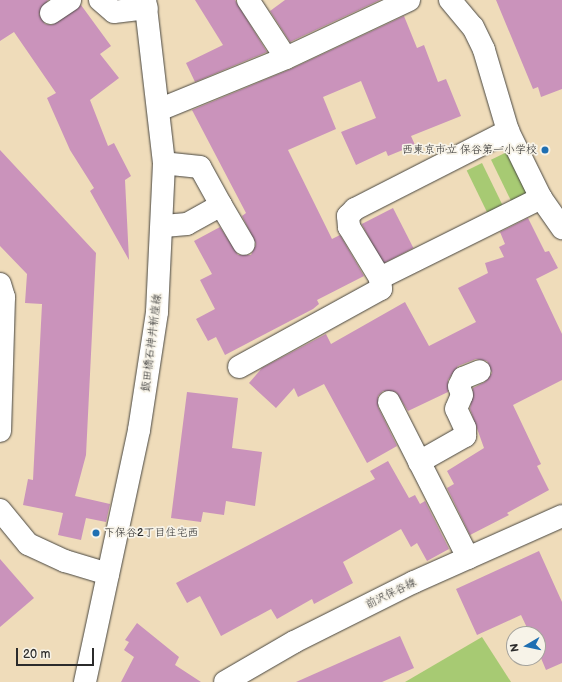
<!DOCTYPE html>
<html>
<head>
<meta charset="utf-8">
<style>
	body { margin:0 }
	#map { position:relative; width:562px; height:682px; overflow:hidden; background:#efdcba; font-family:"Balsamiq Sans","Klee One",sans-serif }
	div>[style] { position:absolute }
	[style*='--x'] { left:calc(var(--x)*1px); top:calc(var(--y)*1px); width:calc(var(--w)*1px); rotate:calc(var(--a)*1deg) }
	.green>* { inset:0; background:#a7ca73; transform-origin:0 0 }
	.building>* { inset:0; background:#ca93bb; transform-origin:0 0 }
	.roads { filter:drop-shadow(0 0 1px #484640) drop-shadow(0 0 1px #484640) }
	.minor>* { height:22px; margin:-11px; padding:0 11px; transform-origin:11px; border-radius:11px; background:#fff }
	.major>* { height:22px; margin:-11px; padding:0 11px; transform-origin:11px; border-radius:11px; background:#fff }
	.dots>* { width:11px; height:11px; translate:-50% -50%; box-sizing:border-box; border:2px solid #f7f3e8; border-radius:50% }
	span { translate:-50% -50%; white-space:nowrap; text-align:center; line-height:1.15; -webkit-text-stroke:3.5px #f7f3e8; paint-order:stroke }
	.poi-label { font-size:11px; color:#2b2b2b }
	.right { translate:-100% -50%; text-align:right }
	.left { translate:0 -50%; text-align:left }
	.street-label { font-size:11px; color:#2b2b2b }
	.north { position:absolute; left:506px; top:626px; width:40px; height:40px; box-sizing:border-box; background:#f7f3e8; border:1px solid #a5a39c; border-radius:50%; rotate:261deg; font-size:11px; font-weight:700; line-height:16px; text-align:center; color:#2b2b2b }
	.north::after { content:''; display:block; margin:auto; width:14px; height:18px; background:#1f6fb2; clip-path:polygon(50% 0,100% 100%,50% 72%,0 100%) }
	.scale { position:absolute; left:16px; top:648px; width:78px; height:18px; box-sizing:border-box; border:2px solid #2b2b2b; border-top:0; padding-left:5px; font-size:12px; line-height:14px; white-space:nowrap; color:#2b2b2b; -webkit-text-stroke:3px #f7f3e8; paint-order:stroke }
</style>
</head>
<body>
<div id="map">
	<div class="green">
		<div style="left:509px;top:151px;width:52px;height:20px;rotate:64deg"></div>
		<div style="left:482px;top:163px;width:55px;height:17px;rotate:64deg"></div>
		<div style="clip-path:polygon(482px 637px,511px 682px,405px 682px)"></div>
	</div>
	<div class="building">
		<div style="clip-path:polygon(0 0,48px 0,39px 14px,45px 24px,52px 25px,81px 5px,111px 46px,100px 54px,119px 78px,90px 100px,108px 146px,114px 143px,131px 176px,125px 180px,129px 260px,90px 191px,94px 188px,70px 150px,47px 98px,56px 93px,14px 32px,0 41px)"></div>
		<div style="clip-path:polygon(195px 0,235px 0,267px 52px,195px 82px,186px 63px,223px 45px)"></div>
		<div style="clip-path:polygon(285px 0,380px 0,290px 42px,270px 11px)"></div>
		<div style="clip-path:polygon(496px 0,562px 0,562px 89px,541px 97px,538px 87px,533px 89px)"></div>
		<div style="clip-path:polygon(404px 16px,417px 48px,424px 45px,438px 82px,446px 79px,461px 116px,411px 136px,415px 145px,388px 156px,386px 151px,356px 165px,341px 132px,376px 118px,361px 81px,323px 97px,336px 129px,288px 150px,332px 239px,340px 235px,364px 276px,317px 300px,319px 304px,313px 309px,225px 355px,216px 337px,208px 341px,196px 319px,215px 309px,200px 280px,212px 274px,194px 241px,220px 227px,238px 255px,251px 255px,256px 244px,242px 216px,246px 213px,192px 110px,291px 69px)"></div>
		<div style="clip-path:polygon(0 150px,96px 253px,86px 455px,75px 496px,110px 504px,106px 522px,86px 518px,81px 540px,58px 535px,63px 513px,23px 505px,28px 479px,33px 480px,42px 304px,25px 303px,27px 274px,0 246px)"></div>
		<div style="left:393px;top:208px;width:45px;height:35px;rotate:63deg"></div>
		<div style="clip-path:polygon(528px 218px,545px 252px,549px 251px,558px 268px,536px 279px,562px 334px,562px 380px,513px 405px,541px 464px,537px 466px,549px 490px,507px 513px,509px 515px,470px 535px,447px 488px,454px 484px,447px 471px,484px 448px,470px 409px,473px 388px,485px 382px,492px 373px,487px 361px,476px 359px,458px 366px,448px 380px,448px 392px,408px 411px,396px 392px,383px 391px,378px 396px,378px 407px,397px 446px,367px 463px,324px 384px,298px 397px,294px 388px,276px 408px,249px 383px,262px 368px,326px 334px,331px 344px,405px 302px,429px 346px,476px 322px,458px 288px,488px 273px,485px 263px,504px 257px,499px 247px,505px 244px,500px 232px)"></div>
		<div style="clip-path:polygon(187px 392px,238px 398px,232px 448px,262px 452px,255px 506px,226px 501px,224px 515px,203px 512px,201px 522px,171px 518px)"></div>
		<div style="clip-path:polygon(388px 461px,409px 498px,415px 495px,420px 504px,425px 501px,449px 549px,427px 561px,417px 543px,411px 547px,401px 529px,343px 562px,353px 583px,314px 604px,312px 599px,277px 619px,271px 609px,221px 636px,200px 596px,187px 603px,176px 583px,375px 479px,370px 471px)"></div>
		<div style="clip-path:polygon(539px 551px,562px 602px,562px 663px,546px 670px,538px 651px,538px 634px,530px 634px,521px 615px,477px 635px,456px 589px)"></div>
		<div style="clip-path:polygon(0 559px,34px 598px,0 627px)"></div>
		<div style="clip-path:polygon(137px 623px,179px 657px,175px 665px,201px 682px,121px 682px,134px 657px,124px 650px,129px 642px,125px 640px)"></div>
		<div style="clip-path:polygon(400px 636px,414px 668px,382px 682px,296px 682px)"></div>
	</div>
	<div class="roads">
		<div class="minor">
			<div style="--x:100;--y:0;--w:18;--a:41"></div>
			<div style="--x:114;--y:12;--w:33;--a:-7"></div>
			<div style="--x:248;--y:0;--w:69;--a:56.8"></div>
			<div style="--x:450;--y:0;--w:35;--a:50"></div>
			<div style="--x:473;--y:27;--w:25;--a:64"></div>
			<div style="--x:484;--y:50;--w:84;--a:73.5"></div>
			<div style="--x:508;--y:131;--w:75;--a:63.8"></div>
			<div style="--x:541;--y:198;--w:37;--a:55"></div>
			<div style="--x:51;--y:13;--w:23;--a:-34"></div>
			<div style="--x:161;--y:109;--w:135;--a:-22.2"></div>
			<div style="--x:286;--y:58;--w:136;--a:-25.2"></div>
			<div style="--x:221;--y:205;--w:45;--a:59.5"></div>
			<div style="--x:164;--y:226;--w:23;--a:-5"></div>
			<div style="--x:187;--y:224;--w:39;--a:-29"></div>
			<div style="--x:221;--y:205;--w:43;--a:-118.9"></div>
			<div style="--x:200;--y:167;--w:36;--a:-174"></div>
			<div style="--x:380;--y:278;--w:180;--a:-26.4"></div>
			<div style="--x:0;--y:284;--w:14;--a:73"></div>
			<div style="--x:4;--y:297;--w:134;--a:91.7"></div>
			<div style="--x:239;--y:367;--w:162;--a:-28.8"></div>
			<div style="--x:381;--y:289;--w:11;--a:-95"></div>
			<div style="--x:380;--y:278;--w:60;--a:-121.3"></div>
			<div style="--x:349;--y:227;--w:11;--a:-95"></div>
			<div style="--x:348;--y:216;--w:10;--a:-45"></div>
			<div style="--x:355;--y:209;--w:172;--a:-27"></div>
			<div style="--x:389;--y:402;--w:175;--a:63.1"></div>
			<div style="--x:419;--y:462;--w:53;--a:-29.5"></div>
			<div style="--x:465;--y:436;--w:8;--a:-90"></div>
			<div style="--x:465;--y:428;--w:21;--a:-115"></div>
			<div style="--x:456;--y:409;--w:15;--a:-67"></div>
			<div style="--x:462;--y:395;--w:9;--a:-108"></div>
			<div style="--x:459;--y:386;--w:9;--a:-63"></div>
			<div style="--x:463;--y:378;--w:18;--a:-22"></div>
			<div style="--x:0;--y:510;--w:44;--a:50.5"></div>
			<div style="--x:28;--y:544;--w:41;--a:24.7"></div>
			<div style="--x:65;--y:561;--w:45;--a:16.8"></div>
		</div>
		<div class="major">
			<div style="--x:85;--y:682;--w:258;--a:-77.9"></div>
			<div style="--x:139;--y:430;--w:119;--a:-81.3"></div>
			<div style="--x:157;--y:312;--w:149;--a:-87.3"></div>
			<div style="--x:164;--y:163;--w:164;--a:-96.6"></div>
			<div style="--x:225;--y:682;--w:80;--a:-30.1"></div>
			<div style="--x:294;--y:642;--w:134;--a:-26.6"></div>
			<div style="--x:414;--y:582;--w:162;--a:-24"></div>
		</div>
	</div>
	<div class="dots">
		<div style="left:545px;top:150px;background:#1f6fb2"></div>
		<div style="left:96px;top:533px;background:#1f6fb2"></div>
	</div>
	<div class="poi-label">
		<span class="right" style="left:537px;top:150px">西東京市立 保谷第一小学校</span>
		<span class="left" style="left:104px;top:533px">下保谷2丁目住宅西</span>
	</div>
	<div class="street-label">
		<span style="left:152px;top:343px;rotate:-83deg">飯田橋石神井新座線</span>
		<span style="left:391px;top:594px;rotate:-26deg">前沢保谷線</span>
	</div>
	<div class="north">N</div>
	<div class="scale">20 m</div>
</div>
</body>
</html>
